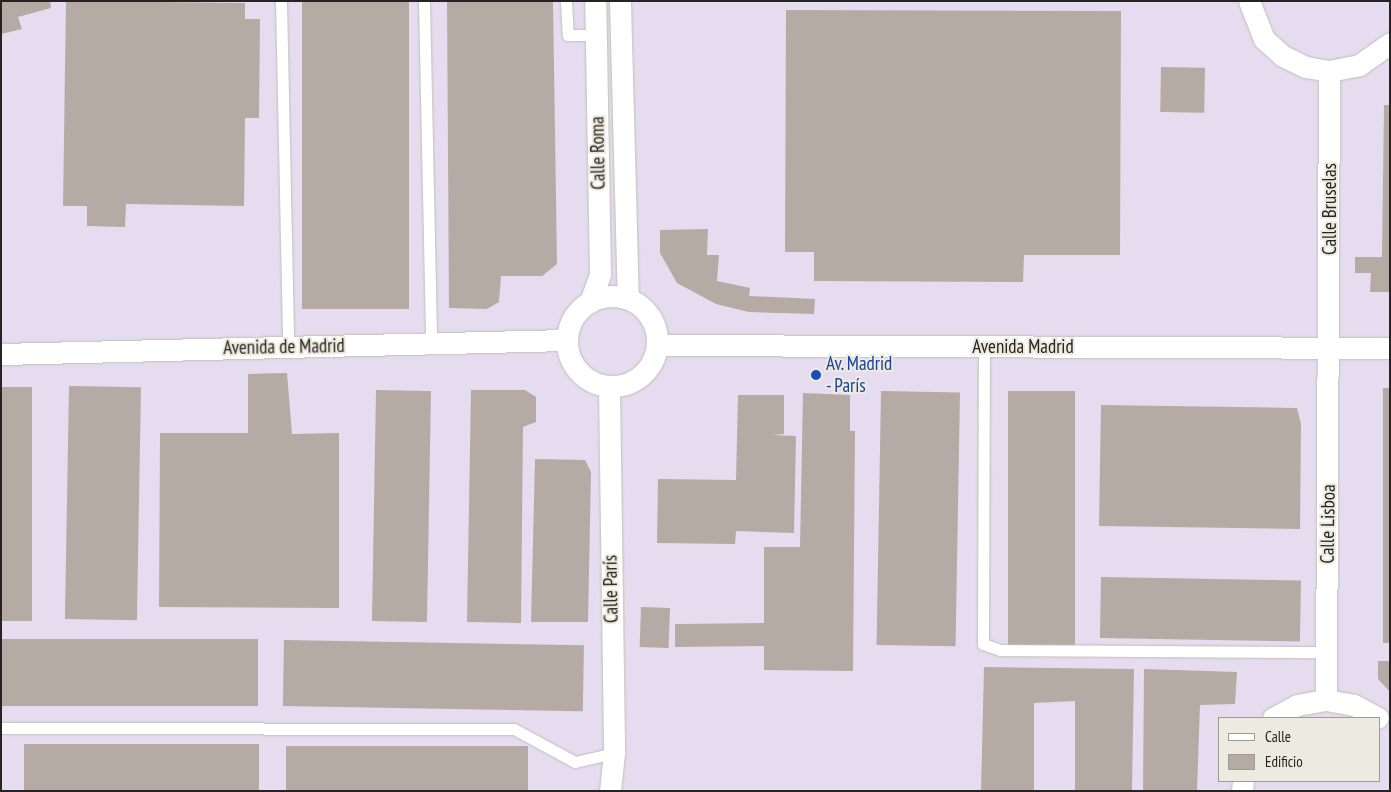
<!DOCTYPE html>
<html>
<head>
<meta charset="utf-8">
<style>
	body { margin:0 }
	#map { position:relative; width:1391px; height:792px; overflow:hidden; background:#edeadf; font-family:"PT Sans Narrow",sans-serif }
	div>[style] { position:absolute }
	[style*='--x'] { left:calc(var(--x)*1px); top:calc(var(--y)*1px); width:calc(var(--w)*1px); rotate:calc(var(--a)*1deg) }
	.industrial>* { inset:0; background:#e6dcf0 }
	.building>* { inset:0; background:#b5aba4; transform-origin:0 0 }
	.roads { filter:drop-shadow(0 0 1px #c2bfb5) drop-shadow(0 0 1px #c2bfb5) }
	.lane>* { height:11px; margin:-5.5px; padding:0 5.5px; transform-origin:5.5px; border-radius:5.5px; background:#fff }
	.street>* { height:21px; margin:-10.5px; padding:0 10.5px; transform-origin:10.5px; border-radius:10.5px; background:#fff }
	.street>.ring { margin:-10.5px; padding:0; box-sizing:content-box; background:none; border:21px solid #fff; border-radius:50% }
	.dots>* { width:14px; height:14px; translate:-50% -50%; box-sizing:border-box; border:2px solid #edeadf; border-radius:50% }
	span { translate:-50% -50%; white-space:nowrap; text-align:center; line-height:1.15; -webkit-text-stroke:4px #edeadf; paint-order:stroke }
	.street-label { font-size:19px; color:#252420 }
	.transit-label { font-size:19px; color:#164399 }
	.left { translate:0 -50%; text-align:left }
	.frame { position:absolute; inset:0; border:2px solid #252420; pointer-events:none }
	.legend { position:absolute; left:1218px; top:717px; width:162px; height:65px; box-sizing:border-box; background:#edeadf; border:1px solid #9d9b93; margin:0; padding:6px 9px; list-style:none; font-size:15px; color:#252420 }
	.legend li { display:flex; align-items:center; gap:10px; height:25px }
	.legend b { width:25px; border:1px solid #9d9b93 }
</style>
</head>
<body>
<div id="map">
	<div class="industrial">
		<div style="clip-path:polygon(evenodd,1px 1px,1390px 1px,1390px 791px,1px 791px,1px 1px,1220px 718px,1380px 718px,1380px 781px,1220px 781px,1220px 718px)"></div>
	</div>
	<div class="building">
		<div style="clip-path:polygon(1px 1px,50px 1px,51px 8px,18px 17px,22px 29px,1px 34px)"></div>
		<div style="clip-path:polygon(66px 1px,245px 3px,245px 19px,260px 19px,259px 118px,245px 118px,244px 206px,126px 204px,125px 227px,87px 226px,87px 206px,63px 206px)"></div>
		<div style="left:302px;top:1px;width:107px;height:308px"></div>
		<div style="clip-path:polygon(447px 1px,553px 1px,557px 264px,542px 276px,501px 276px,499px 302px,487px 309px,449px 308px)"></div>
		<div style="clip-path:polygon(786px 10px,1121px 11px,1120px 255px,1024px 255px,1023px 282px,814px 281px,814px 252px,785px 252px)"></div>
		<div style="left:1161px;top:67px;width:44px;height:45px;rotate:1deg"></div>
		<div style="clip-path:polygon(1384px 105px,1390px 105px,1390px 292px,1370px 292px,1371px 273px,1355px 273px,1355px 257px,1382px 257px)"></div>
		<div style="clip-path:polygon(708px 229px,707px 255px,719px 255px,717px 281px,750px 288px,749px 296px,815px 299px,814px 314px,749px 312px,716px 304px,677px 283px,660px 253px,660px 230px)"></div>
		<div style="clip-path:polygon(287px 373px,292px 434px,339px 433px,339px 608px,159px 607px,160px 433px,248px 433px,248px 374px)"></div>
		<div style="left:69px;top:386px;width:72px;height:233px;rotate:1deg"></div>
		<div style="left:1px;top:387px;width:31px;height:234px"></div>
		<div style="left:1383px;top:388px;width:7px;height:255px"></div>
		<div style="left:376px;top:390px;width:55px;height:231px;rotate:1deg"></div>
		<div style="clip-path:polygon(471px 390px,525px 390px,536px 397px,536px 422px,523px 427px,521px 623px,467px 622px)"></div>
		<div style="left:881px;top:391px;width:79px;height:254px;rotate:1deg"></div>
		<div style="left:1008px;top:391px;width:67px;height:256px"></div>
		<div style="clip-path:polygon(803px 393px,850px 395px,850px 431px,855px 431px,853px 671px,764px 670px,764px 646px,675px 647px,675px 624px,764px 623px,764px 547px,800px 547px)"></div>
		<div style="clip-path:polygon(738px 395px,784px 395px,784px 434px,772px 435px,796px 436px,794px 533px,736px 531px,735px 544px,657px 543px,658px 479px,736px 480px)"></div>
		<div style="clip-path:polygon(1101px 405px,1297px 408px,1301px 424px,1300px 529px,1099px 526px)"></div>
		<div style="clip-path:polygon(535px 459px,585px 460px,591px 472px,588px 622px,531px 622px)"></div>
		<div style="left:1101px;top:577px;width:200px;height:61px;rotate:1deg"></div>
		<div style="left:641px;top:607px;width:29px;height:40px;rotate:2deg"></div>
		<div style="left:1px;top:639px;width:257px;height:67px"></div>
		<div style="left:284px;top:640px;width:300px;height:66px;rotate:1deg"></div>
		<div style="clip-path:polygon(1378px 661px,1390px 661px,1390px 692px,1378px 679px)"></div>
		<div style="clip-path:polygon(984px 667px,1134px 669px,1132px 791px,1075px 791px,1075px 701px,1034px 703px,1034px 791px,981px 791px)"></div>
		<div style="clip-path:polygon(1144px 669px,1237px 672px,1235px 704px,1200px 705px,1197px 791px,1143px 791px)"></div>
		<div style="left:24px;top:744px;width:235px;height:47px"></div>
		<div style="left:286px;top:746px;width:242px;height:45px"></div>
	</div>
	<div class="roads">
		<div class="lane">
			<div style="--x:281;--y:1;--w:346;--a:88.8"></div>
			<div style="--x:424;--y:1;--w:342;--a:88.8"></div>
			<div style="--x:566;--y:1;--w:34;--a:87"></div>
			<div style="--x:568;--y:35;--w:27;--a:0"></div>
			<div style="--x:984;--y:346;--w:298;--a:90.2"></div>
			<div style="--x:983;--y:644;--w:18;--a:19"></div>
			<div style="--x:1000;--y:650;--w:326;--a:0.4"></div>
			<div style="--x:1;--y:728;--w:513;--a:0.11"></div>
			<div style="--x:514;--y:729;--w:69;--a:28.4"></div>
			<div style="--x:575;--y:762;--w:40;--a:-13"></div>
		</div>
		<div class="street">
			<div style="--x:620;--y:1;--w:297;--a:88.5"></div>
			<div style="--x:1249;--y:1;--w:41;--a:68.5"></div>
			<div style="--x:1264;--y:39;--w:25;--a:42"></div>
			<div style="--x:1283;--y:56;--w:25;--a:26"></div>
			<div style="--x:1306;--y:67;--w:23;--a:10"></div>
			<div style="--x:1329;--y:71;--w:31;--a:-11"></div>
			<div style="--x:1359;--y:65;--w:38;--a:-35"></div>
			<div class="ring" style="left:567px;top:296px;width:69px;height:69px"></div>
			<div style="--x:590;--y:302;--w:30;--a:-70"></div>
			<div style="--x:600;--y:274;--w:273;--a:-91"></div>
			<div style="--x:657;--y:345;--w:733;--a:0.23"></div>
			<div style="--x:1;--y:354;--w:565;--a:-1.42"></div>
			<div style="--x:609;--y:387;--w:366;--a:89.2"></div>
			<div style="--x:614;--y:753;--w:38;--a:96"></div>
			<div style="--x:1326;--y:700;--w:629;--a:-89.73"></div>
			<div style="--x:1273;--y:718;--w:27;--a:-28"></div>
			<div style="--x:1297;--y:705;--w:29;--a:-10"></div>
			<div style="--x:1326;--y:700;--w:28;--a:10"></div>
			<div style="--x:1354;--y:705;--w:27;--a:28"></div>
			<div style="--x:1242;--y:791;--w:10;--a:-84"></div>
		</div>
	</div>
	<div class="dots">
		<div style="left:816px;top:375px;background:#1a4fb4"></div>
	</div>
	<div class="street-label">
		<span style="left:598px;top:153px;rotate:-91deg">Calle Roma</span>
		<span style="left:1330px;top:209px;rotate:-90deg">Calle Bruselas</span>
		<span style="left:284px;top:347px;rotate:-1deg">Avenida de Madrid</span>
		<span style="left:1023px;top:347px">Avenida Madrid</span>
		<span style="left:1328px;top:524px;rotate:-89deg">Calle Lisboa</span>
		<span style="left:611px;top:589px;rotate:-91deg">Calle París</span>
	</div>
	<div class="transit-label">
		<span class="left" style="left:826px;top:375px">Av. Madrid<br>- París</span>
	</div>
	<div class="frame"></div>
	<ul class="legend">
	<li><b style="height:6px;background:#fff"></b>Calle</li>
	<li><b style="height:14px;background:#b5aba4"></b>Edificio</li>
	</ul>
</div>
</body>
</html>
